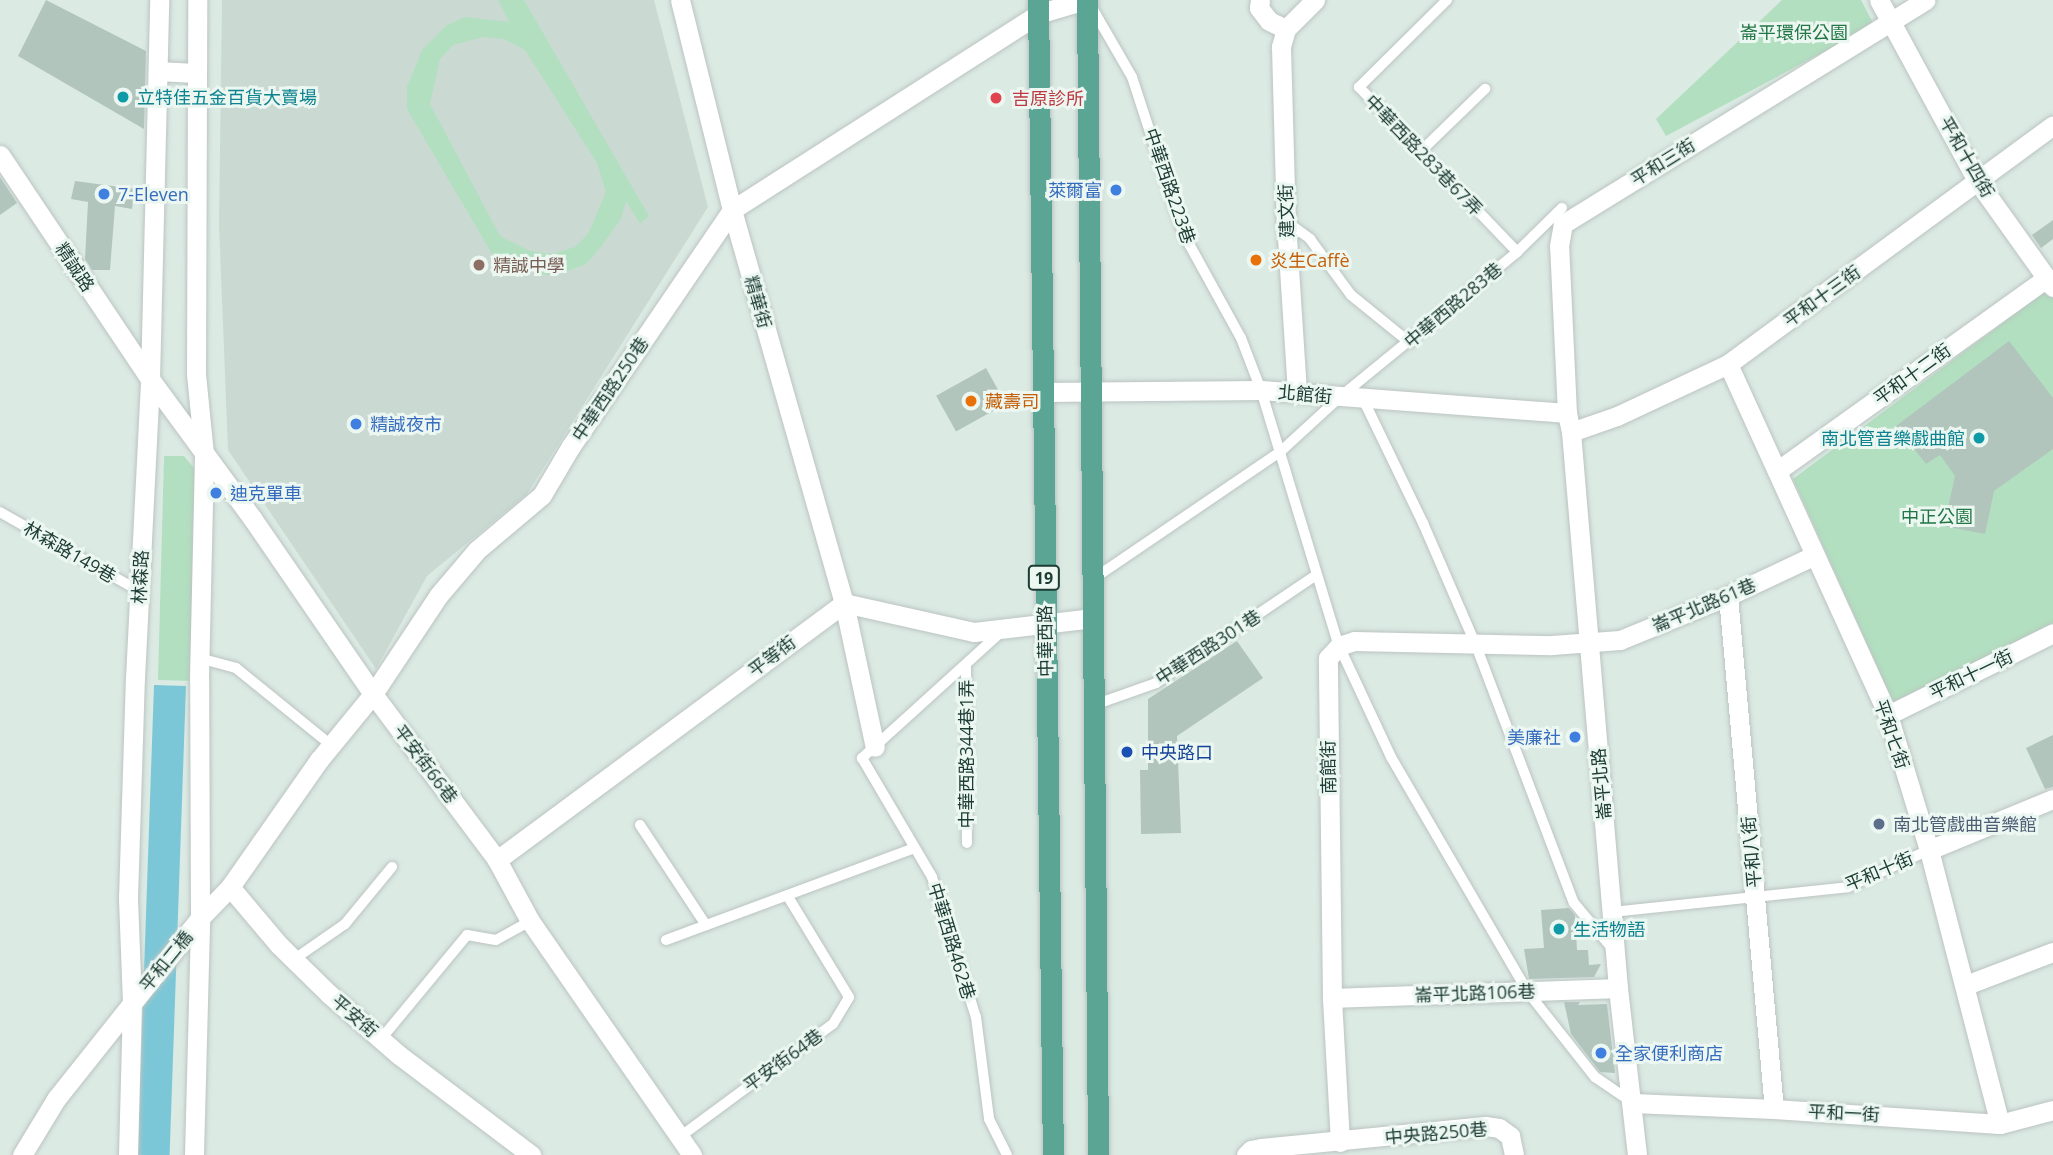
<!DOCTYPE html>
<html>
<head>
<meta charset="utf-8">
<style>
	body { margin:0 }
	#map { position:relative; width:2053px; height:1155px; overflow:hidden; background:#dceae4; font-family:"Open Sans","Noto Sans TC",sans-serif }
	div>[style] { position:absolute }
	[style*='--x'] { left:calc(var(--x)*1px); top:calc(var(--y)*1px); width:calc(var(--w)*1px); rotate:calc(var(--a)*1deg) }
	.built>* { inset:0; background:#cadad3 }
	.green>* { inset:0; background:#b2dfbf }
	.water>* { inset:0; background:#7cc7d7; transform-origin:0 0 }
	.building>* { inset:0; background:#b1c5bd; transform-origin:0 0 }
	.roads { filter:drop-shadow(0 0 2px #bbc4c2) drop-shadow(0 0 2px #bbc4c2) }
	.lane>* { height:10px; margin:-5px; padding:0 5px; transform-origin:5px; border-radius:5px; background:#fff }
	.street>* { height:19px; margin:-9.5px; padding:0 9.5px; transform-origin:9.5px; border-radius:9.5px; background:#fff }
	.primary>* { height:21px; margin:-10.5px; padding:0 10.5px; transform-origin:10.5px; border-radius:10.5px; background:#5ba594 }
	.dots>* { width:19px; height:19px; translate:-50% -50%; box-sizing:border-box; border:4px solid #ecf7f2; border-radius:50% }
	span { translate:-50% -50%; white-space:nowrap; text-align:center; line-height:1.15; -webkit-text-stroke:6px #ecf7f2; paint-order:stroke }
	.shield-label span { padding:2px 5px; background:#ecf7f2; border:2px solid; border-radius:5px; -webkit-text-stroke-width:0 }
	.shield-label { font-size:16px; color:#1c3b33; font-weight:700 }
	.park-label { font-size:18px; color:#227645 }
	.culture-label { font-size:18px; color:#0d838f }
	.left { translate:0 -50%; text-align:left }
	.right { translate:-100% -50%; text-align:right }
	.health-label { font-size:18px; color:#be3a42 }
	.street-label { font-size:18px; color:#1c3b33 }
	.shop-label { font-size:18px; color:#366cbe }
	.food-label { font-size:18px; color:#c56008 }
	.education-label { font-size:18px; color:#785e54 }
	.transit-label { font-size:18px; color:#164399 }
	.service-label { font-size:18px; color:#4e5e75 }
</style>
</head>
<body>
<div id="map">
	<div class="built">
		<div style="clip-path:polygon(222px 0,654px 0,708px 207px,527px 494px,427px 576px,376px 669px,228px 450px,219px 224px)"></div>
	</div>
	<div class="green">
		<div style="clip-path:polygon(evenodd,498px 0,524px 0,649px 216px,640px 224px,626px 201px,621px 219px,600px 248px,586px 264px,568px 271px,547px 275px,506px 264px,494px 257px,407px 109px,407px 87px,422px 50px,447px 25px,465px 17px,509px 22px,498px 0,483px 37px,504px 39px,525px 50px,597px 163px,606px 192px,588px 234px,575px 247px,552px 254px,530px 251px,500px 236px,430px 104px,440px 59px,453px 45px,483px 37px)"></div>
		<div style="clip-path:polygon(1782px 0,1861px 0,1874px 25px,1666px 136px,1656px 119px)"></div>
		<div style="clip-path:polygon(2047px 290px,2053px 298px,2053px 624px,1893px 702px,1793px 479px)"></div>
		<div style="clip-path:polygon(164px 456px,184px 456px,199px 474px,194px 681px,158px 680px)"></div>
	</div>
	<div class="water">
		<div style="left:154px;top:685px;width:32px;height:470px;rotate:2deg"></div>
	</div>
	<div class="building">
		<div style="clip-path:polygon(46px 0,146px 51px,144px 129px,18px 56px)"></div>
		<div style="clip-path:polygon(0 177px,17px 203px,0 215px)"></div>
		<div style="clip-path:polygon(75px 181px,135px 189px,132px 209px,115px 206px,110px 270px,92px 270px,85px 259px,88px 202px,71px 199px)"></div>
		<div style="clip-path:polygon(2053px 220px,2053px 239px,2041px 248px,2032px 235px)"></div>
		<div style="clip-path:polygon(2009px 341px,2053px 398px,2053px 449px,1994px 491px,1985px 534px,1944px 526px,1955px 476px,1940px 455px,1926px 464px,1896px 426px)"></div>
		<div style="left:986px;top:368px;width:41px;height:57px;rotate:61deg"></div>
		<div style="clip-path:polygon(1237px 641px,1263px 678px,1177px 736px,1181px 833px,1141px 834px,1140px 770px,1148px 770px,1148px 699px)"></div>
		<div style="clip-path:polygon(2053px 735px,2053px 787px,2045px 789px,2026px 748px)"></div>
		<div style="clip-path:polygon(1569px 908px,1575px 915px,1577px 950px,1588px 950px,1589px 965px,1601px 964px,1594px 977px,1529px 979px,1524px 949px,1544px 948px,1541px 910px)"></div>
		<div style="clip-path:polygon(1564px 1002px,1580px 1002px,1578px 1005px,1607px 1004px,1615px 1073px,1600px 1072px,1571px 1034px)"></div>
	</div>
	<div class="roads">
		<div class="lane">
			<div style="--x:1447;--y:0;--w:124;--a:135.3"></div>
			<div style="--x:1359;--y:87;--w:228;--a:46.2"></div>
			<div style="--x:1091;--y:6;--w:82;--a:60"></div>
			<div style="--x:1132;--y:77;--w:164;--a:71.9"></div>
			<div style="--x:1183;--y:233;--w:120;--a:61.1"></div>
			<div style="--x:1241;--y:338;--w:56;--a:69"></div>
			<div style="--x:1261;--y:390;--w:268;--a:73.1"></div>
			<div style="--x:1339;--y:646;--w:123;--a:64.9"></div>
			<div style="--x:1391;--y:757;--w:271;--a:59.8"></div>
			<div style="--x:1527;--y:991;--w:110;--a:51.7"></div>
			<div style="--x:1595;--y:1077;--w:42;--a:34.4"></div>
			<div style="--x:1420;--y:152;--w:91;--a:-44.1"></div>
			<div style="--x:1287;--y:222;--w:29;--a:36"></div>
			<div style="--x:1310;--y:239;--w:69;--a:53.8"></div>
			<div style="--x:1351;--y:295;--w:76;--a:39.1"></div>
			<div style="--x:1363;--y:399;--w:138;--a:64.2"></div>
			<div style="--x:1423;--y:523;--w:131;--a:66.6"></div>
			<div style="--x:1475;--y:643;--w:278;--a:69.2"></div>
			<div style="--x:1574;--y:903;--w:57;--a:49.9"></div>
			<div style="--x:0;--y:512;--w:160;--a:29.6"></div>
			<div style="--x:1093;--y:579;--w:226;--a:-34.2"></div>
			<div style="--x:1280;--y:452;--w:81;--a:-42.5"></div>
			<div style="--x:1340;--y:397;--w:229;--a:-39.3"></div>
			<div style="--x:1517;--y:252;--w:63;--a:-44.4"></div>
			<div style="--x:1001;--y:632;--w:188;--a:137.8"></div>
			<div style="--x:862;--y:758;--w:138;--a:59.5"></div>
			<div style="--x:932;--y:877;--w:147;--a:72.6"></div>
			<div style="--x:976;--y:1017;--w:103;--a:82.7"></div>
			<div style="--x:989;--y:1119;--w:40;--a:63.4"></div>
			<div style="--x:199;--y:658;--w:38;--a:15"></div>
			<div style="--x:236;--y:668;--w:122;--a:39"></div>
			<div style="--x:966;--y:665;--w:178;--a:89.7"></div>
			<div style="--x:1094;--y:705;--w:66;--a:-19.5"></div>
			<div style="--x:1156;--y:683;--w:193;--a:-34"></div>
			<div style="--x:640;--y:825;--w:120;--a:56.6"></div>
			<div style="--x:1612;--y:912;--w:237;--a:-6"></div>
			<div style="--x:1848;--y:887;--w:89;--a:-24.6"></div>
			<div style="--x:666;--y:940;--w:265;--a:-20.3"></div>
			<div style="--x:293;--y:960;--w:63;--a:-34.7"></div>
			<div style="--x:345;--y:924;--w:74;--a:-50.5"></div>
			<div style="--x:381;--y:1039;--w:135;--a:-50.4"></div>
			<div style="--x:467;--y:935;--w:29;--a:10"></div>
			<div style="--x:496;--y:940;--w:39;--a:-29"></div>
			<div style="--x:681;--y:1136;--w:189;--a:-36.4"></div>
			<div style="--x:833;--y:1024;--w:31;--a:-59"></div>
			<div style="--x:849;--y:997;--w:119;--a:-121.3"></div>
		</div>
		<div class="street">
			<div style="--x:680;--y:0;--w:216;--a:76.1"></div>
			<div style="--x:732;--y:210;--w:409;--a:74.1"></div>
			<div style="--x:844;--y:603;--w:147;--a:77.9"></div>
			<div style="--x:1260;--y:0;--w:8;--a:97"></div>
			<div style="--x:1259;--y:8;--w:16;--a:52"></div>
			<div style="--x:1269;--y:21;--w:19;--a:25"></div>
			<div style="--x:1286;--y:29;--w:41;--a:-45"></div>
			<div style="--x:1879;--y:0;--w:207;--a:61.5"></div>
			<div style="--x:1978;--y:182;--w:129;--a:54.5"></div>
			<div style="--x:1286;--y:29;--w:19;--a:106"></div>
			<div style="--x:1281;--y:47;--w:175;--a:88.4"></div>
			<div style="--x:1286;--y:222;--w:171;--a:86.3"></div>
			<div style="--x:158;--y:71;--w:37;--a:3"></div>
			<div style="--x:0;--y:155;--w:270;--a:56.2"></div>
			<div style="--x:150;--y:379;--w:172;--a:53.7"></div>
			<div style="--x:252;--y:518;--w:214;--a:55.5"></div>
			<div style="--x:373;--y:694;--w:207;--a:53.2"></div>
			<div style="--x:497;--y:860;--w:69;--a:61.6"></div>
			<div style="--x:530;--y:921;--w:285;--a:55.3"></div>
			<div style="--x:1728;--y:364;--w:386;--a:65.5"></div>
			<div style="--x:1888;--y:715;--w:141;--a:73.1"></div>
			<div style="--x:1929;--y:850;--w:283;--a:75.5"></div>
			<div style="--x:1042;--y:392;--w:219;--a:-0.5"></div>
			<div style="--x:1261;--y:390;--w:307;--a:4.3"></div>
			<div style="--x:1571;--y:432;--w:49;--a:-19.2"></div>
			<div style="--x:1617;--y:416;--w:123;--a:-25.1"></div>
			<div style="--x:1728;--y:364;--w:403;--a:-36.3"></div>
			<div style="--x:1777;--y:471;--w:332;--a:-35.6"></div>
			<div style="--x:1728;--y:596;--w:515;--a:84.88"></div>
			<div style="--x:1888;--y:715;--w:184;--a:-26.4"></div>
			<div style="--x:1929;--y:850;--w:134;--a:-22.4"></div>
			<div style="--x:497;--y:860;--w:432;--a:-36.5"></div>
			<div style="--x:844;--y:603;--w:133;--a:12.6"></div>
			<div style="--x:974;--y:632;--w:120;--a:-6.7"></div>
			<div style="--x:230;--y:887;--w:155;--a:-55"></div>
			<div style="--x:319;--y:760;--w:85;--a:-50.7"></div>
			<div style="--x:373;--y:694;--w:118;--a:-56.4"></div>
			<div style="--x:438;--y:596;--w:60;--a:-49.7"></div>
			<div style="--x:477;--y:550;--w:85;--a:-40.2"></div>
			<div style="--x:542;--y:495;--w:57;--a:-59.4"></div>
			<div style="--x:571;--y:446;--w:286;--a:-55.7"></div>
			<div style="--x:732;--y:210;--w:363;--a:-32.6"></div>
			<div style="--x:1038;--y:14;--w:49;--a:-16.6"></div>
			<div style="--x:1966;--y:985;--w:93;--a:-20.8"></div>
			<div style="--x:1332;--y:998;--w:286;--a:-2"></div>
			<div style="--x:1633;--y:1103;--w:141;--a:2.4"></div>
			<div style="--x:1774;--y:1109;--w:226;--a:3.8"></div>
			<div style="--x:2000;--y:1124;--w:55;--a:-14.8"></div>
			<div style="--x:1340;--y:1142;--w:144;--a:-93.2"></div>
			<div style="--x:1332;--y:998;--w:340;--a:-90.7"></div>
			<div style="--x:1328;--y:658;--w:16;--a:-47"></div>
			<div style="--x:1339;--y:646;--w:16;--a:-18"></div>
			<div style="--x:1354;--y:641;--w:198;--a:1.2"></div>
			<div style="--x:1552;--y:645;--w:68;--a:-4.2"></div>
			<div style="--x:1620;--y:640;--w:117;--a:-22.2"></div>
			<div style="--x:1728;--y:596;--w:96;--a:-25.2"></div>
			<div style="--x:22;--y:1155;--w:66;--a:-58.7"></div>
			<div style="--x:56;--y:1099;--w:231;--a:-51.5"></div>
			<div style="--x:200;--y:918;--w:43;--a:-45.9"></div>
			<div style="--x:230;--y:887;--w:76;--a:49.8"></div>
			<div style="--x:279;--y:945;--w:70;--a:44.4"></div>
			<div style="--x:329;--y:994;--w:93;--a:41.1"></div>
			<div style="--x:399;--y:1055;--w:166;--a:37.1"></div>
			<div style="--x:128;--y:1155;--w:152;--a:-88.5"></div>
			<div style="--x:132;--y:1003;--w:105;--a:-92.2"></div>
			<div style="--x:128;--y:898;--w:220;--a:-88.2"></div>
			<div style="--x:135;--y:678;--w:299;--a:-87.1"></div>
			<div style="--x:150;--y:379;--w:379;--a:-88.6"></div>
			<div style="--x:194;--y:1155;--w:237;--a:-88.5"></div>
			<div style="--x:200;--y:918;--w:240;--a:-90.2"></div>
			<div style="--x:199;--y:678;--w:224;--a:-88.7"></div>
			<div style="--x:204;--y:454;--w:80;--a:-95.7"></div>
			<div style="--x:196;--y:374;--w:374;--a:-89.8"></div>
			<div style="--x:1246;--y:1155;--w:7;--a:-45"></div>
			<div style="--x:1251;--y:1150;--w:10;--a:-11"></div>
			<div style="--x:1261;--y:1148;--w:225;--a:-5.6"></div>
			<div style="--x:1485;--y:1126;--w:14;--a:8"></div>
			<div style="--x:1499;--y:1128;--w:14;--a:36"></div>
			<div style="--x:1510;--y:1136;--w:19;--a:78"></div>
			<div style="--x:1637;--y:1155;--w:168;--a:-96.5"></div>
			<div style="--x:1618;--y:988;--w:558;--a:-94.83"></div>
			<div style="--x:1571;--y:432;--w:19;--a:-102"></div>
			<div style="--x:1567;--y:413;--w:167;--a:-92.7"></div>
			<div style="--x:1559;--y:246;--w:22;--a:-80"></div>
			<div style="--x:1563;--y:224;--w:426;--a:-31.7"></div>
		</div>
		<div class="primary">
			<div style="--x:1038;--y:0;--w:1155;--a:89.26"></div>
			<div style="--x:1087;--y:0;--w:1155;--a:89.45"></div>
		</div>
	</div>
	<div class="dots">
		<div style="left:123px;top:97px;background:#0f9aa8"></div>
		<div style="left:996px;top:98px;background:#e0444e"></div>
		<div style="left:1116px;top:190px;background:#3f7fe0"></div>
		<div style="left:104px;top:194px;background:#3f7fe0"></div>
		<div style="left:1256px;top:260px;background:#e8710a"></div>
		<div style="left:479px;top:265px;background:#8d6e63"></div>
		<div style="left:971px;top:401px;background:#e8710a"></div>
		<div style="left:356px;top:424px;background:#3f7fe0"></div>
		<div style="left:1979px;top:438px;background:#0f9aa8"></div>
		<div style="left:216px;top:493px;background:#3f7fe0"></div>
		<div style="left:1575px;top:737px;background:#3f7fe0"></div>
		<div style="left:1127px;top:752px;background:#1a4fb4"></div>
		<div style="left:1879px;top:824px;background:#5c6f8a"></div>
		<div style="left:1559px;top:929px;background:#0f9aa8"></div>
		<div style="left:1601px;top:1053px;background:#3f7fe0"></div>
	</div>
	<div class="shield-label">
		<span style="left:1044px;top:578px">19</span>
	</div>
	<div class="park-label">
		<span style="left:1794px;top:32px">崙平環保公園</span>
		<span style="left:1937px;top:516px">中正公園</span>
	</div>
	<div class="culture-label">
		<span class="left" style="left:137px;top:97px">立特佳五金百貨大賣場</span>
		<span class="right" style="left:1965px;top:438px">南北管音樂戲曲館</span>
		<span class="left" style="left:1573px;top:929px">生活物語</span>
	</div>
	<div class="health-label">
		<span class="left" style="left:1012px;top:98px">吉原診所</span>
	</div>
	<div class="street-label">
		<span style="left:1424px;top:155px;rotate:46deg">中華西路283巷67弄</span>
		<span style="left:1967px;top:157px;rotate:60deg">平和十四街</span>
		<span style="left:1663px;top:162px;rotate:-32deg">平和三街</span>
		<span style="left:1170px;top:186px;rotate:71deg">中華西路223巷</span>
		<span style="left:1286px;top:211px;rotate:-92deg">建文街</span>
		<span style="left:75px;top:267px;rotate:56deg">精誠路</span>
		<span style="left:1822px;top:296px;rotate:-36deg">平和十三街</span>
		<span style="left:758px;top:302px;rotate:74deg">精華街</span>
		<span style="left:1453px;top:305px;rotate:-40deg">中華西路283巷</span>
		<span style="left:1912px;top:374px;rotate:-36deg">平和十二街</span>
		<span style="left:610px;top:389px;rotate:-56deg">中華西路250巷</span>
		<span style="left:1305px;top:394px;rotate:5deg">北館街</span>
		<span style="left:70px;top:552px;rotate:30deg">林森路149巷</span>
		<span style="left:140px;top:577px;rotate:-87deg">林森路</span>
		<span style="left:1704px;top:605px;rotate:-23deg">崙平北路61巷</span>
		<span style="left:1045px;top:641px;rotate:-91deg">中華西路</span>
		<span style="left:1208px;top:647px;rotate:-33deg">中華西路301巷</span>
		<span style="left:772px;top:656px;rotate:-37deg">平等街</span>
		<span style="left:1971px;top:674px;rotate:-26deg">平和十一街</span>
		<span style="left:1892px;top:734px;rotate:71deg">平和七街</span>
		<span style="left:966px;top:754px;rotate:-90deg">中華西路344巷1弄</span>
		<span style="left:426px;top:764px;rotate:53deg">平安街66巷</span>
		<span style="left:1328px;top:767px;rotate:-91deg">南館街</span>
		<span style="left:1601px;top:784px;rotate:-95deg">崙平北路</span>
		<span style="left:1751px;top:852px;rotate:-95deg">平和八街</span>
		<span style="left:1879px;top:871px;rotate:-23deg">平和十街</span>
		<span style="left:952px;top:941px;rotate:73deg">中華西路462巷</span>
		<span style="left:166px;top:961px;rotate:-51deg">平和二橋</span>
		<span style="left:1475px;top:993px;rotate:-2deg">崙平北路106巷</span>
		<span style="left:355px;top:1016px;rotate:41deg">平安街</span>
		<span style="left:783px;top:1060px;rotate:-36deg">平安街64巷</span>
		<span style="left:1844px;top:1113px;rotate:3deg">平和一街</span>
		<span style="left:1436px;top:1133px;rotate:-5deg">中央路250巷</span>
	</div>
	<div class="shop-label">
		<span class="right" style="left:1102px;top:190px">萊爾富</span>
		<span class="left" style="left:118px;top:194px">7-Eleven</span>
		<span class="left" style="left:370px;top:424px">精誠夜市</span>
		<span class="left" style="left:230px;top:493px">迪克單車</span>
		<span class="right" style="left:1561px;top:737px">美廉社</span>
		<span class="left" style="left:1615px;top:1053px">全家便利商店</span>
	</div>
	<div class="food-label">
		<span class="left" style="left:1270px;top:260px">炎生Caffè</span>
		<span class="left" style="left:985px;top:401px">藏壽司</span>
	</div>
	<div class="education-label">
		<span class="left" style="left:493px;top:265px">精誠中學</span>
	</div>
	<div class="transit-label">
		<span class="left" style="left:1141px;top:752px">中央路口</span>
	</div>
	<div class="service-label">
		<span class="left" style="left:1893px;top:824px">南北管戲曲音樂館</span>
	</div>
</div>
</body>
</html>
